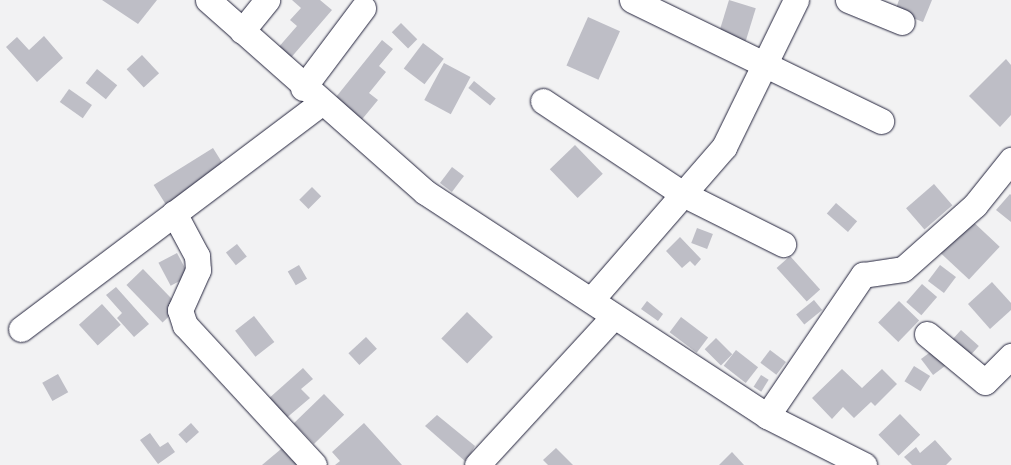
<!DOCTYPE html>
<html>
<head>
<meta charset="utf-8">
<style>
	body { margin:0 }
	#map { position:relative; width:1011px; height:465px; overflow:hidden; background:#f2f2f3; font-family:Delius,sans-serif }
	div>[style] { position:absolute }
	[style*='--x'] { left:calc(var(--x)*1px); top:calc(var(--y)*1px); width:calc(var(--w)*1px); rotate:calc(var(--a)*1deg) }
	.building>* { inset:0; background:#bebec6; transform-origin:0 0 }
	.roads { filter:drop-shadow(0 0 1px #22223b) drop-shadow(0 0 1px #22223b) }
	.minor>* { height:25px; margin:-12.5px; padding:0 12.5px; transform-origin:12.5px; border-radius:12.5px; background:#fff }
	span { translate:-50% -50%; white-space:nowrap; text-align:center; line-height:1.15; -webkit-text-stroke:4.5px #fff; paint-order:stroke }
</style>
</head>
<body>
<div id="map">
	<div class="building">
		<div style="clip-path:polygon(102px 0,157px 0,138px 24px)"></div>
		<div style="clip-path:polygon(292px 0,320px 0,332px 10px,289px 60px,277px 49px,297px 26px,290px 20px,301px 8px)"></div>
		<div style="left:729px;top:0;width:28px;height:38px;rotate:17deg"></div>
		<div style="clip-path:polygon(899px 0,932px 0,923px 22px,895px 11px)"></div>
		<div style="left:588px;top:17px;width:35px;height:53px;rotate:24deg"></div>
		<div style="left:401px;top:23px;width:23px;height:13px;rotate:45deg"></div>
		<div style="clip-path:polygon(44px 36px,63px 58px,37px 82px,6px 47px,17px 37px,29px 50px)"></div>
		<div style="clip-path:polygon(382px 40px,393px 49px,379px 66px,386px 72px,369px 93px,378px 100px,359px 123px,332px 102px)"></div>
		<div style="left:423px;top:43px;width:26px;height:32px;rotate:37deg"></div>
		<div style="left:142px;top:55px;width:25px;height:21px;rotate:47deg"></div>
		<div style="clip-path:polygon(1006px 59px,1011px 65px,1011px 115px,1000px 127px,969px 96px)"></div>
		<div style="left:444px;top:63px;width:30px;height:42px;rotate:28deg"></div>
		<div style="left:97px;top:69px;width:26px;height:18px;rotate:39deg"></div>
		<div style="left:474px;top:81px;width:28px;height:9px;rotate:39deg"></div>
		<div style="left:69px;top:89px;width:28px;height:16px;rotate:35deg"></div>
		<div style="left:575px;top:145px;width:40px;height:35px;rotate:46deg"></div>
		<div style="left:213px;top:148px;width:28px;height:70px;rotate:58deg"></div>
		<div style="left:452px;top:167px;width:15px;height:20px;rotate:37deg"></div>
		<div style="left:934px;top:184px;width:28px;height:37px;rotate:49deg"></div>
		<div style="left:312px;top:187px;width:13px;height:18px;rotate:45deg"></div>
		<div style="clip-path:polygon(1010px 194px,1011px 195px,1011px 222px,996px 210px)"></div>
		<div style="left:836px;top:203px;width:28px;height:14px;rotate:41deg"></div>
		<div style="left:969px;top:218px;width:42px;height:45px;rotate:43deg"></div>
		<div style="left:697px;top:228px;width:17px;height:16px;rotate:21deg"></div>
		<div style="clip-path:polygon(680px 237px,701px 259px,695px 266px,690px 261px,682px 268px,666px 251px)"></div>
		<div style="left:237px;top:244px;width:16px;height:14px;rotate:52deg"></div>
		<div style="left:177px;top:253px;width:26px;height:21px;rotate:62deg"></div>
		<div style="left:790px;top:256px;width:45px;height:18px;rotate:48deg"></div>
		<div style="left:299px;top:265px;width:16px;height:13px;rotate:60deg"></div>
		<div style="left:940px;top:265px;width:20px;height:20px;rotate:37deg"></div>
		<div style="left:143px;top:269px;width:52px;height:23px;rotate:46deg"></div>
		<div style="clip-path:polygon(992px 282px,1011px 303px,1011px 310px,990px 329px,968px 304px)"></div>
		<div style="left:922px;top:284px;width:20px;height:24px;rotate:41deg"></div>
		<div style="clip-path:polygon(116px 287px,149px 324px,134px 337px,117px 318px,122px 313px,106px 295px)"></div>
		<div style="left:814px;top:300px;width:13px;height:23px;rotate:51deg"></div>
		<div style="clip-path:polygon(647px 301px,663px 314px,658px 321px,641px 309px)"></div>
		<div style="left:899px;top:301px;width:28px;height:30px;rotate:44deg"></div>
		<div style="left:102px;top:304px;width:28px;height:31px;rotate:48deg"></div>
		<div style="left:467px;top:312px;width:36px;height:37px;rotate:44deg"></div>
		<div style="left:254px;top:316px;width:33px;height:24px;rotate:52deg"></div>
		<div style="left:681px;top:317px;width:34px;height:19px;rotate:37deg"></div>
		<div style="left:961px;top:330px;width:24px;height:21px;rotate:42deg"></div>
		<div style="left:366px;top:337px;width:16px;height:24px;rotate:47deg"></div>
		<div style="left:716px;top:338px;width:23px;height:16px;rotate:45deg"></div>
		<div style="left:937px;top:347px;width:20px;height:20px;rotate:53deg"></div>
		<div style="left:736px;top:350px;width:28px;height:20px;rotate:38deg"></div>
		<div style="left:770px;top:350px;width:20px;height:16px;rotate:37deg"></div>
		<div style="left:914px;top:366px;width:19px;height:18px;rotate:32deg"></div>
		<div style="clip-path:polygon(303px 368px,313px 379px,301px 389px,310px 398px,284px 420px,267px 400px)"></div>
		<div style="clip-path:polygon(842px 369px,862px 388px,882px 369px,897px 384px,875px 406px,871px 402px,854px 418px,843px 407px,832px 419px,812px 398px)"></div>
		<div style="left:58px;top:374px;width:21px;height:18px;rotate:61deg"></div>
		<div style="left:761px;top:375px;width:9px;height:14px;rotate:32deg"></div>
		<div style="left:324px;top:394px;width:29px;height:42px;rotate:46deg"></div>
		<div style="left:900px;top:414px;width:29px;height:30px;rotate:46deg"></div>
		<div style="clip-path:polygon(437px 415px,475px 446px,466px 462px,425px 426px)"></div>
		<div style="left:191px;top:423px;width:12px;height:17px;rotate:48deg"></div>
		<div style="clip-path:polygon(364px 423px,402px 465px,335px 465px,340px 461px,332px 452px)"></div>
		<div style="clip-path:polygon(150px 433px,160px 447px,168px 442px,175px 452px,158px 464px,140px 440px)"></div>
		<div style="clip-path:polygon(935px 440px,952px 459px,946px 465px,912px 465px,904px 457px,916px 447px,920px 453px)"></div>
		<div style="clip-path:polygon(287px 444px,305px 465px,262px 465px)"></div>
		<div style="clip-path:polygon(556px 448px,573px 465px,548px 465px,543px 460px)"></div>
		<div style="clip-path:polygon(732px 452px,744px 465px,719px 465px)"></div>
	</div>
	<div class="roads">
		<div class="minor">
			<div style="--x:208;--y:0;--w:290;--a:41.5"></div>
			<div style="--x:425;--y:192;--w:409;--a:33.2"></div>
			<div style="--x:767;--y:416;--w:109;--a:26.8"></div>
			<div style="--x:632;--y:0;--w:277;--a:25.9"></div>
			<div style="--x:848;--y:0;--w:58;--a:22.2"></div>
			<div style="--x:242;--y:31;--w:40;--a:-51"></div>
			<div style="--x:303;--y:88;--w:100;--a:-53.1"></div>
			<div style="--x:543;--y:101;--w:168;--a:33.6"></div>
			<div style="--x:683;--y:194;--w:112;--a:26.6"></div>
			<div style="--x:174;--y:213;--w:49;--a:61.9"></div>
			<div style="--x:197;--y:256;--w:14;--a:86"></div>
			<div style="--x:198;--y:270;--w:44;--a:114.2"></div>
			<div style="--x:180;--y:310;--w:16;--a:72"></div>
			<div style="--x:185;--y:325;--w:190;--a:47.3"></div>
			<div style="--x:591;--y:300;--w:203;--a:-49"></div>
			<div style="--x:724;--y:147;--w:164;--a:-63.9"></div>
			<div style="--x:21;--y:329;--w:376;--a:-37"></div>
			<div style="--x:927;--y:334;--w:75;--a:39.6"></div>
			<div style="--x:985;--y:382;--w:37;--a:-45"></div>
			<div style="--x:767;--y:416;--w:171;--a:-55.8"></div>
			<div style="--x:863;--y:275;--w:40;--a:-8.5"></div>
			<div style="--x:903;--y:269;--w:96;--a:-41.6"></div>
			<div style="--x:975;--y:205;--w:58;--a:-51.3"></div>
			<div style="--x:477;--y:465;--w:202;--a:-47.4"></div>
		</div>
	</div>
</div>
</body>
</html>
